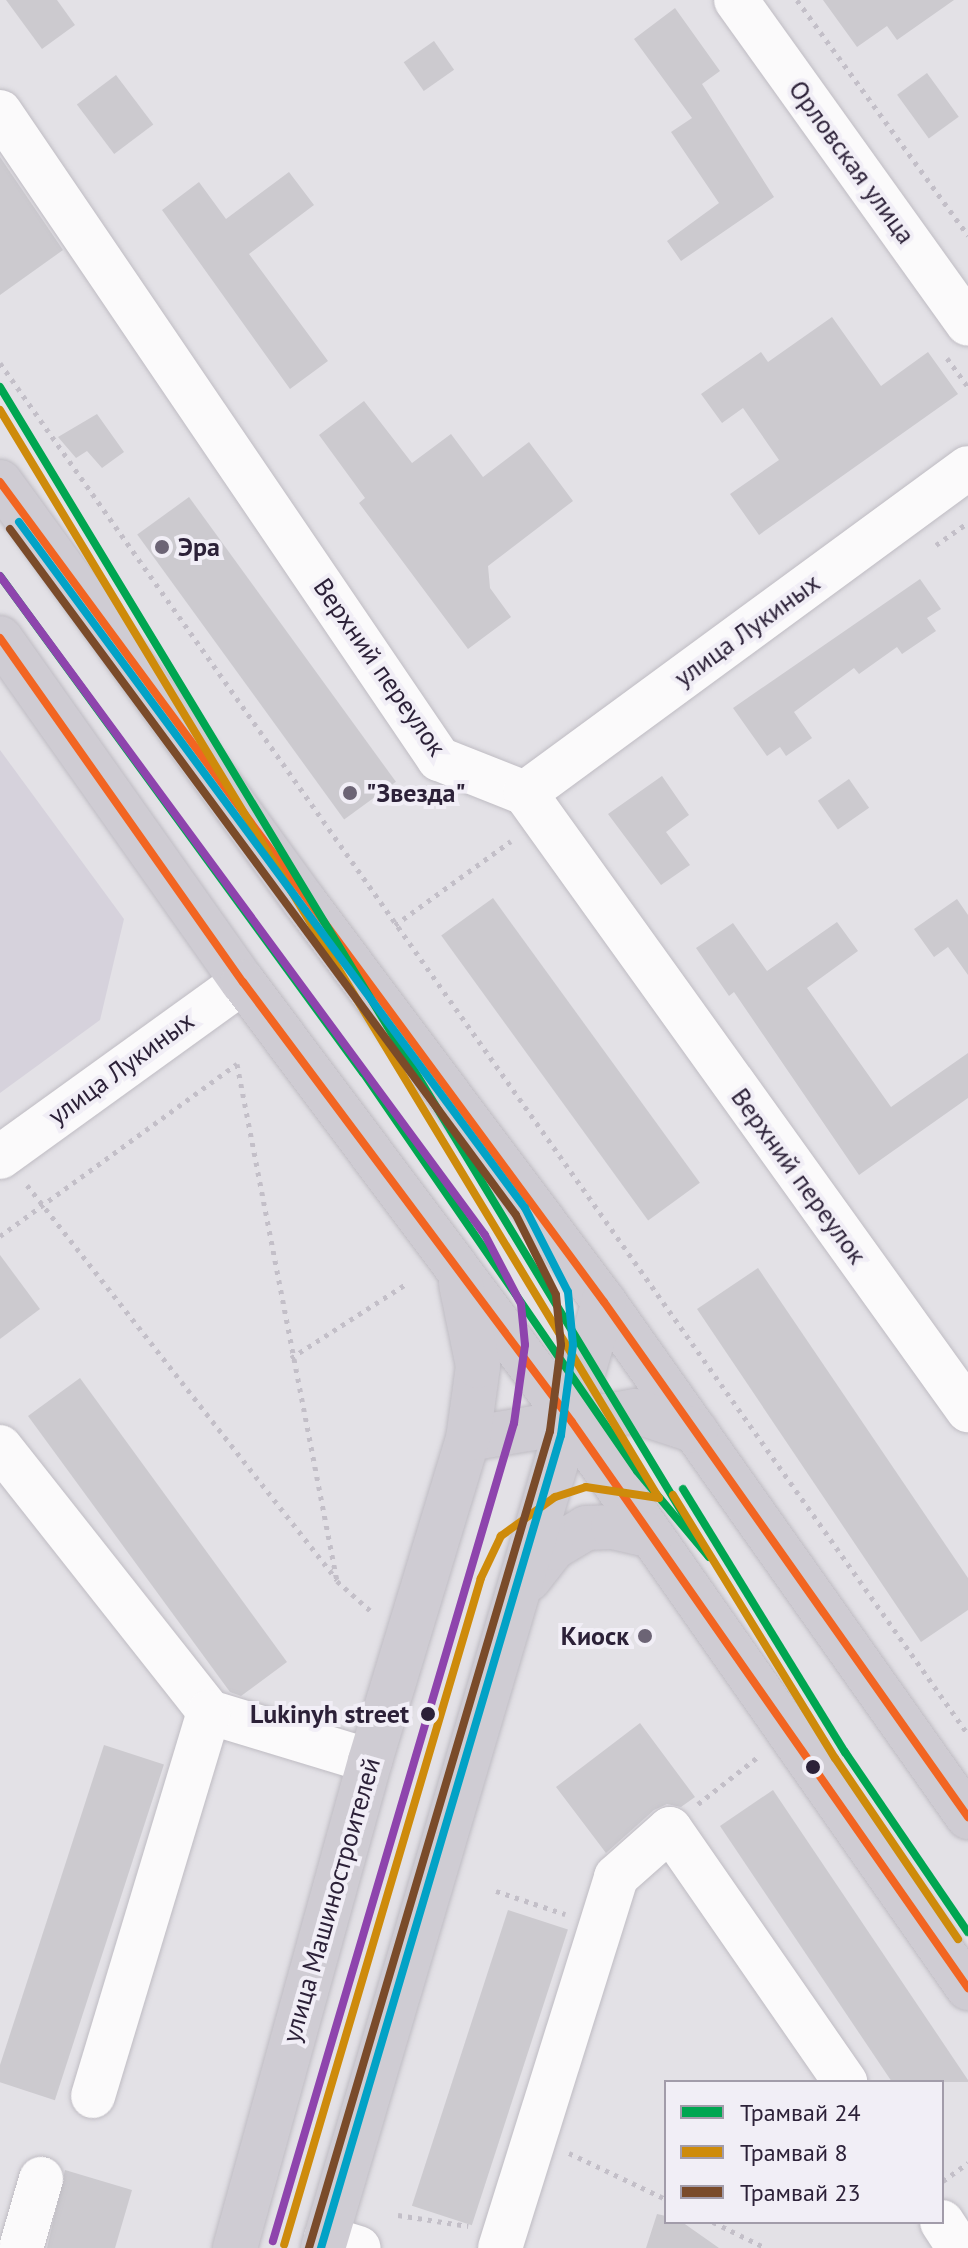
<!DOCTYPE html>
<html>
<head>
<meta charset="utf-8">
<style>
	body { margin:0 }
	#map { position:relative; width:968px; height:2248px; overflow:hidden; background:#e3e1e6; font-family:"PT Sans",sans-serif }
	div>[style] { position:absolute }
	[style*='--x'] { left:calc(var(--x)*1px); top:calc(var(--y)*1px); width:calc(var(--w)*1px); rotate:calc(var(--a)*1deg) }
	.built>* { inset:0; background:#d6d2dc }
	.building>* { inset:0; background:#cccacf; transform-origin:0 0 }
	.path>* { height:5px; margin-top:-2.5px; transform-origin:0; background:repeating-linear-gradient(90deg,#c3bfc8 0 4px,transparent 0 10px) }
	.roads { filter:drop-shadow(0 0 2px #bfbcc3) drop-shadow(0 0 2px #bfbcc3) }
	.minor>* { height:44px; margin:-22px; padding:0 22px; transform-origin:22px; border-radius:22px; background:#fbfafb }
	.major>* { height:44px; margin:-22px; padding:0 22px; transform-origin:22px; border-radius:22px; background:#cfccd3 }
	.bus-1>* { height:8px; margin:-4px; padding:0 4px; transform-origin:4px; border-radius:4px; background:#f26522 }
	.tram-1>* { height:8px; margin:-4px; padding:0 4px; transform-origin:4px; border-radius:4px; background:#00a651 }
	.tram-2>* { height:8px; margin:-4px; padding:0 4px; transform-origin:4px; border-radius:4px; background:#ce8b0b }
	.tram-3>* { height:8px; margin:-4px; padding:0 4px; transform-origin:4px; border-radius:4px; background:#7a4b2a }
	.tram-4>* { height:8px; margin:-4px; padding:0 4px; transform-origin:4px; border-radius:4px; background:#8e44ad }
	.tram-5>* { height:8px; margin:-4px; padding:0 4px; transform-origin:4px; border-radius:4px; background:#02a2c6 }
	.dots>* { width:22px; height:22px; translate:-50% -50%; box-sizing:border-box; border:4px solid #f1eef6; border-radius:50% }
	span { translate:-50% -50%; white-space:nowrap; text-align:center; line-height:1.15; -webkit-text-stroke:8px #f1eef6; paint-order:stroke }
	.street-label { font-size:26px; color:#2c2138 }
	.poi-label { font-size:26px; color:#2c2138; font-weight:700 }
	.left { translate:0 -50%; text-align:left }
	.right { translate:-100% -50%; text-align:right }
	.stop-label { font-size:26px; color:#2c2138; font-weight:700 }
	.legend { position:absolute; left:664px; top:2080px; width:280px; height:144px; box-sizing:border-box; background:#f1eef6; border:2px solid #a29caa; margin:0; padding:10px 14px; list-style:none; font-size:24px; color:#2c2138 }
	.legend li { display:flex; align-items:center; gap:16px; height:40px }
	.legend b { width:40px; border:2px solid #a29caa }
</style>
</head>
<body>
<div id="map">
	<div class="built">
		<div style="clip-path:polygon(0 750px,124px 919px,100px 1020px,0 1093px)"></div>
	</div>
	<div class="building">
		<div style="clip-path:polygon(6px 0,57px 0,75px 25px,42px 49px)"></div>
		<div style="clip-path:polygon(823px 0,954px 0,897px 40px,887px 26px,857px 47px)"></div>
		<div style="clip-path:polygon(675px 8px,720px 71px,702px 84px,774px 197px,681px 261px,667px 241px,719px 203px,671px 132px,692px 118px,634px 39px)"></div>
		<div style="left:434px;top:41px;width:35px;height:37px;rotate:55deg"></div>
		<div style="left:927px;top:73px;width:54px;height:37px;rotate:54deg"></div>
		<div style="left:116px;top:75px;width:62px;height:49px;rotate:53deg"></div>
		<div style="clip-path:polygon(0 157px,63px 250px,0 295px)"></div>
		<div style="clip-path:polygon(289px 172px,314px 205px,249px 254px,328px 361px,290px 389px,162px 210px,199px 182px,226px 219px)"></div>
		<div style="clip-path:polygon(832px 317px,881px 386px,928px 352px,958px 394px,759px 535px,730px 494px,779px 460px,743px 408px,722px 423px,701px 394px,761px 352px,768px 362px)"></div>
		<div style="clip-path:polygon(364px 401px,412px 463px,451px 434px,483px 477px,529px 442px,573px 501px,488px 566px,490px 588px,511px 617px,468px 649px,359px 503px,365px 498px,319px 435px)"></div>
		<div style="clip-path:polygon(97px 414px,124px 452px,102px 468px,87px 451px,76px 458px,58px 437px)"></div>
		<div style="left:189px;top:497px;width:352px;height:64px;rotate:54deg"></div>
		<div style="clip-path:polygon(920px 579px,941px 609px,927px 618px,936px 631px,902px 654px,897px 647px,859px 674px,854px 668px,794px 712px,812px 738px,786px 756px,780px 747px,767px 756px,733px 708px)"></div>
		<div style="clip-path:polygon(662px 776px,689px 815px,666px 832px,690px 865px,661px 885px,608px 814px)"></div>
		<div style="left:849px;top:779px;width:35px;height:38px;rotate:55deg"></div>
		<div style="left:493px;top:898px;width:352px;height:64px;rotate:54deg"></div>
		<div style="clip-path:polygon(957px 899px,968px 915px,968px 975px,948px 947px,934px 957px,914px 929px)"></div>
		<div style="clip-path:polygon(837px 922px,858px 951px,807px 988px,891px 1107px,968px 1053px,968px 1098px,859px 1175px,734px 992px,729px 996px,696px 948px,733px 923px,767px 971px)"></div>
		<div style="clip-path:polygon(0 1255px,40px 1309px,0 1339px)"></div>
		<div style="clip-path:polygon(758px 1268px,968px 1578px,968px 1610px,921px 1642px,697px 1309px)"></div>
		<div style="clip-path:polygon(80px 1378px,287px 1662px,241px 1696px,230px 1692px,28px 1416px)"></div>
		<div style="clip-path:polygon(640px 1723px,695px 1797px,681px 1807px,667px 1804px,654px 1810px,606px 1853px,556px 1787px)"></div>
		<div style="left:104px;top:1745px;width:63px;height:353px;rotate:18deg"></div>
		<div style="clip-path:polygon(773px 1790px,968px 2080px,968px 2082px,892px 2082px,720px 1826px)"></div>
		<div style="left:508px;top:1910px;width:63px;height:311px;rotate:18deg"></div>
		<div style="clip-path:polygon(65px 2170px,132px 2190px,115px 2248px,47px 2248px)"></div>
		<div style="clip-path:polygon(657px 2214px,666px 2216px,666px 2222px,682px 2222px,719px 2248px,646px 2248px)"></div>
	</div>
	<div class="path">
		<div style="--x:797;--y:0;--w:291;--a:54"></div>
		<div style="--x:947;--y:358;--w:36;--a:54"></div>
		<div style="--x:0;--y:363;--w:1678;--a:54.78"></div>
		<div style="--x:936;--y:545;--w:39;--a:-35"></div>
		<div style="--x:395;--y:925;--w:143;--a:-35.9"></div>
		<div style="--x:27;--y:1185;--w:502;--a:51.87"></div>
		<div style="--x:0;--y:1236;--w:293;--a:-36"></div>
		<div style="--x:237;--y:1064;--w:527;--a:79.05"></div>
		<div style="--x:337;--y:1581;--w:48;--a:41.6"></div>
		<div style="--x:291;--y:1358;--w:137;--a:-32.8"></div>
		<div style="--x:698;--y:1804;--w:78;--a:-38.2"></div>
		<div style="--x:496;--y:1891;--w:73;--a:18.4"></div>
		<div style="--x:569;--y:2153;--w:107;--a:25.4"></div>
		<div style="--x:943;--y:2181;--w:31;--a:-36"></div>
		<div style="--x:398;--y:2215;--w:71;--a:8.9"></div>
		<div style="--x:713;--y:2222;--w:59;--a:26.1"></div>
	</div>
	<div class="roads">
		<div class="minor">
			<div style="--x:736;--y:0;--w:398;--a:54.4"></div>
			<div style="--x:0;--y:112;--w:782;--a:55.84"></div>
			<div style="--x:439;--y:759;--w:92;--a:21.6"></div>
			<div style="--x:525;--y:793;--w:760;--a:54.32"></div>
			<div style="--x:525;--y:793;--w:549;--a:-36.27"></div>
			<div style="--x:0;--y:1157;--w:299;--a:-35.8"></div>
			<div style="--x:0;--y:1447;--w:337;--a:51.7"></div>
			<div style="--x:209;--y:1712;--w:168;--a:16.9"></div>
			<div style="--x:93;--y:2096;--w:401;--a:-73.2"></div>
			<div style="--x:942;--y:2222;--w:31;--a:57"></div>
			<div style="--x:326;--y:2238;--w:34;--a:17"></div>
			<div style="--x:21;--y:2248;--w:72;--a:-73.8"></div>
			<div style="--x:500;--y:2248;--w:389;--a:-72.6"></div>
			<div style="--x:616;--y:1877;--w:72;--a:-41.6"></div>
			<div style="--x:670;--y:1829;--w:308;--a:55.3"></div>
		</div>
		<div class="major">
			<div style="--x:0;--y:482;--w:518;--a:54.04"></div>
			<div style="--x:304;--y:901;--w:501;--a:53.2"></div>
			<div style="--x:604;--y:1302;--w:631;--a:54.75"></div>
			<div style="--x:0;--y:638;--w:421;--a:54.8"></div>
			<div style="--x:243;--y:982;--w:549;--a:53.21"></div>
			<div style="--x:572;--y:1422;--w:691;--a:55.02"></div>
			<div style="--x:468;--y:1439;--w:169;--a:-9.5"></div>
			<div style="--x:635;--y:1411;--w:64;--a:18.2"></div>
			<div style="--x:529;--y:1579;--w:39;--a:-52"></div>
			<div style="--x:553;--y:1548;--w:39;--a:-31"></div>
			<div style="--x:586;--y:1528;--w:27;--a:-2"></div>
			<div style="--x:613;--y:1527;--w:39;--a:13"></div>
			<div style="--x:235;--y:2248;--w:505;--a:-74.51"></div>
			<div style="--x:370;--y:1761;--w:337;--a:-73.1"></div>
			<div style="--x:468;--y:1439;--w:74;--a:-82.2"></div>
			<div style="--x:478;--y:1366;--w:84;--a:-101.7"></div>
			<div style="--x:323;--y:2248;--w:987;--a:-73.46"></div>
		</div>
	</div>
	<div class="bus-1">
		<div style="--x:0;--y:482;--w:1018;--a:53.63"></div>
		<div style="--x:604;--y:1302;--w:631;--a:54.75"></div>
		<div style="--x:0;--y:638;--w:421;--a:54.8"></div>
		<div style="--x:243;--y:982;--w:549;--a:53.21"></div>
		<div style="--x:572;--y:1422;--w:691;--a:55.02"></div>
	</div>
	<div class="tram-1">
		<div style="--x:0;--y:387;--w:1368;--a:58.78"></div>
		<div style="--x:709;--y:1557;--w:112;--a:-129.9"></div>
		<div style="--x:637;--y:1471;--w:483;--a:-124.5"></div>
		<div style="--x:363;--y:1073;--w:615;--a:-126.14"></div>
		<div style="--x:683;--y:1489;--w:309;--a:58.4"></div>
		<div style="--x:845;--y:1752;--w:218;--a:55.7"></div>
	</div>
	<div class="tram-2">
		<div style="--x:0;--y:410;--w:1272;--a:58.8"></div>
		<div style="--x:659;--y:1498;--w:74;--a:-171.4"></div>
		<div style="--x:586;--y:1487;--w:33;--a:162"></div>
		<div style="--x:555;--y:1497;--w:67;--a:144.2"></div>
		<div style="--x:501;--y:1536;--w:47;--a:115.5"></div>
		<div style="--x:481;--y:1578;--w:695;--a:106.45"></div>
		<div style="--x:673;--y:1495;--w:309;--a:58.4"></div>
		<div style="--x:835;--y:1758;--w:219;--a:55.8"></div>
	</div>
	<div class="tram-3">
		<div style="--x:10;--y:529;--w:852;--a:53.59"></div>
		<div style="--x:516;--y:1215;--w:89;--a:63.4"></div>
		<div style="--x:556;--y:1295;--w:50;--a:84.3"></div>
		<div style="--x:561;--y:1345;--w:87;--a:97.3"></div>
		<div style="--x:550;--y:1431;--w:852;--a:106.44"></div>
	</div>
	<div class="tram-4">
		<div style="--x:0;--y:576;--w:818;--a:53.65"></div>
		<div style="--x:485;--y:1235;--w:78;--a:62.4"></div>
		<div style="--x:521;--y:1304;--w:41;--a:84.4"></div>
		<div style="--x:525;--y:1345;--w:79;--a:98"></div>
		<div style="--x:514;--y:1423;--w:853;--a:106.42"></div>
	</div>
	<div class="tram-5">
		<div style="--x:19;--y:522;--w:852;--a:53.59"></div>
		<div style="--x:525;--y:1208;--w:94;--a:62.9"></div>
		<div style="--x:568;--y:1292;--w:53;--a:84.6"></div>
		<div style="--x:573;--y:1345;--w:91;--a:97.6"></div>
		<div style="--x:561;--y:1435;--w:848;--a:106.45"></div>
	</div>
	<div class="dots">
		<div style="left:162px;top:547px;background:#6c6475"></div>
		<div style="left:350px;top:793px;background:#6c6475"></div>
		<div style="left:645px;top:1636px;background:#6c6475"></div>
		<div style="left:428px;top:1714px;background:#2c2138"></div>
		<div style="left:813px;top:1767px;background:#2c2138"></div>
	</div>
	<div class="street-label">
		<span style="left:852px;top:162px;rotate:54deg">Орловская улица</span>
		<span style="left:747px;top:630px;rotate:-36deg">улица Лукиных</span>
		<span style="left:380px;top:667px;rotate:55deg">Верхний переулок</span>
		<span style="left:121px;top:1068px;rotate:-36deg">улица Лукиных</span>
		<span style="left:799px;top:1176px;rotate:54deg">Верхний переулок</span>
		<span style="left:331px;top:1900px;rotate:-74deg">улица Машиностроителей</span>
	</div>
	<div class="poi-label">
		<span class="left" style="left:178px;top:547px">Эра</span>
		<span class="left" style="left:366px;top:793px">"Звезда"</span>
		<span class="right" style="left:629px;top:1636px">Киоск</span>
	</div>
	<div class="stop-label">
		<span class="right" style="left:409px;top:1714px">Lukinyh street</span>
	</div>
	<ul class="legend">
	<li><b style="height:10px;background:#00a651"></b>Трамвай 24</li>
	<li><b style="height:10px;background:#ce8b0b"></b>Трамвай 8</li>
	<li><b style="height:10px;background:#7a4b2a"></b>Трамвай 23</li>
	</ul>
</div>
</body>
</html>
